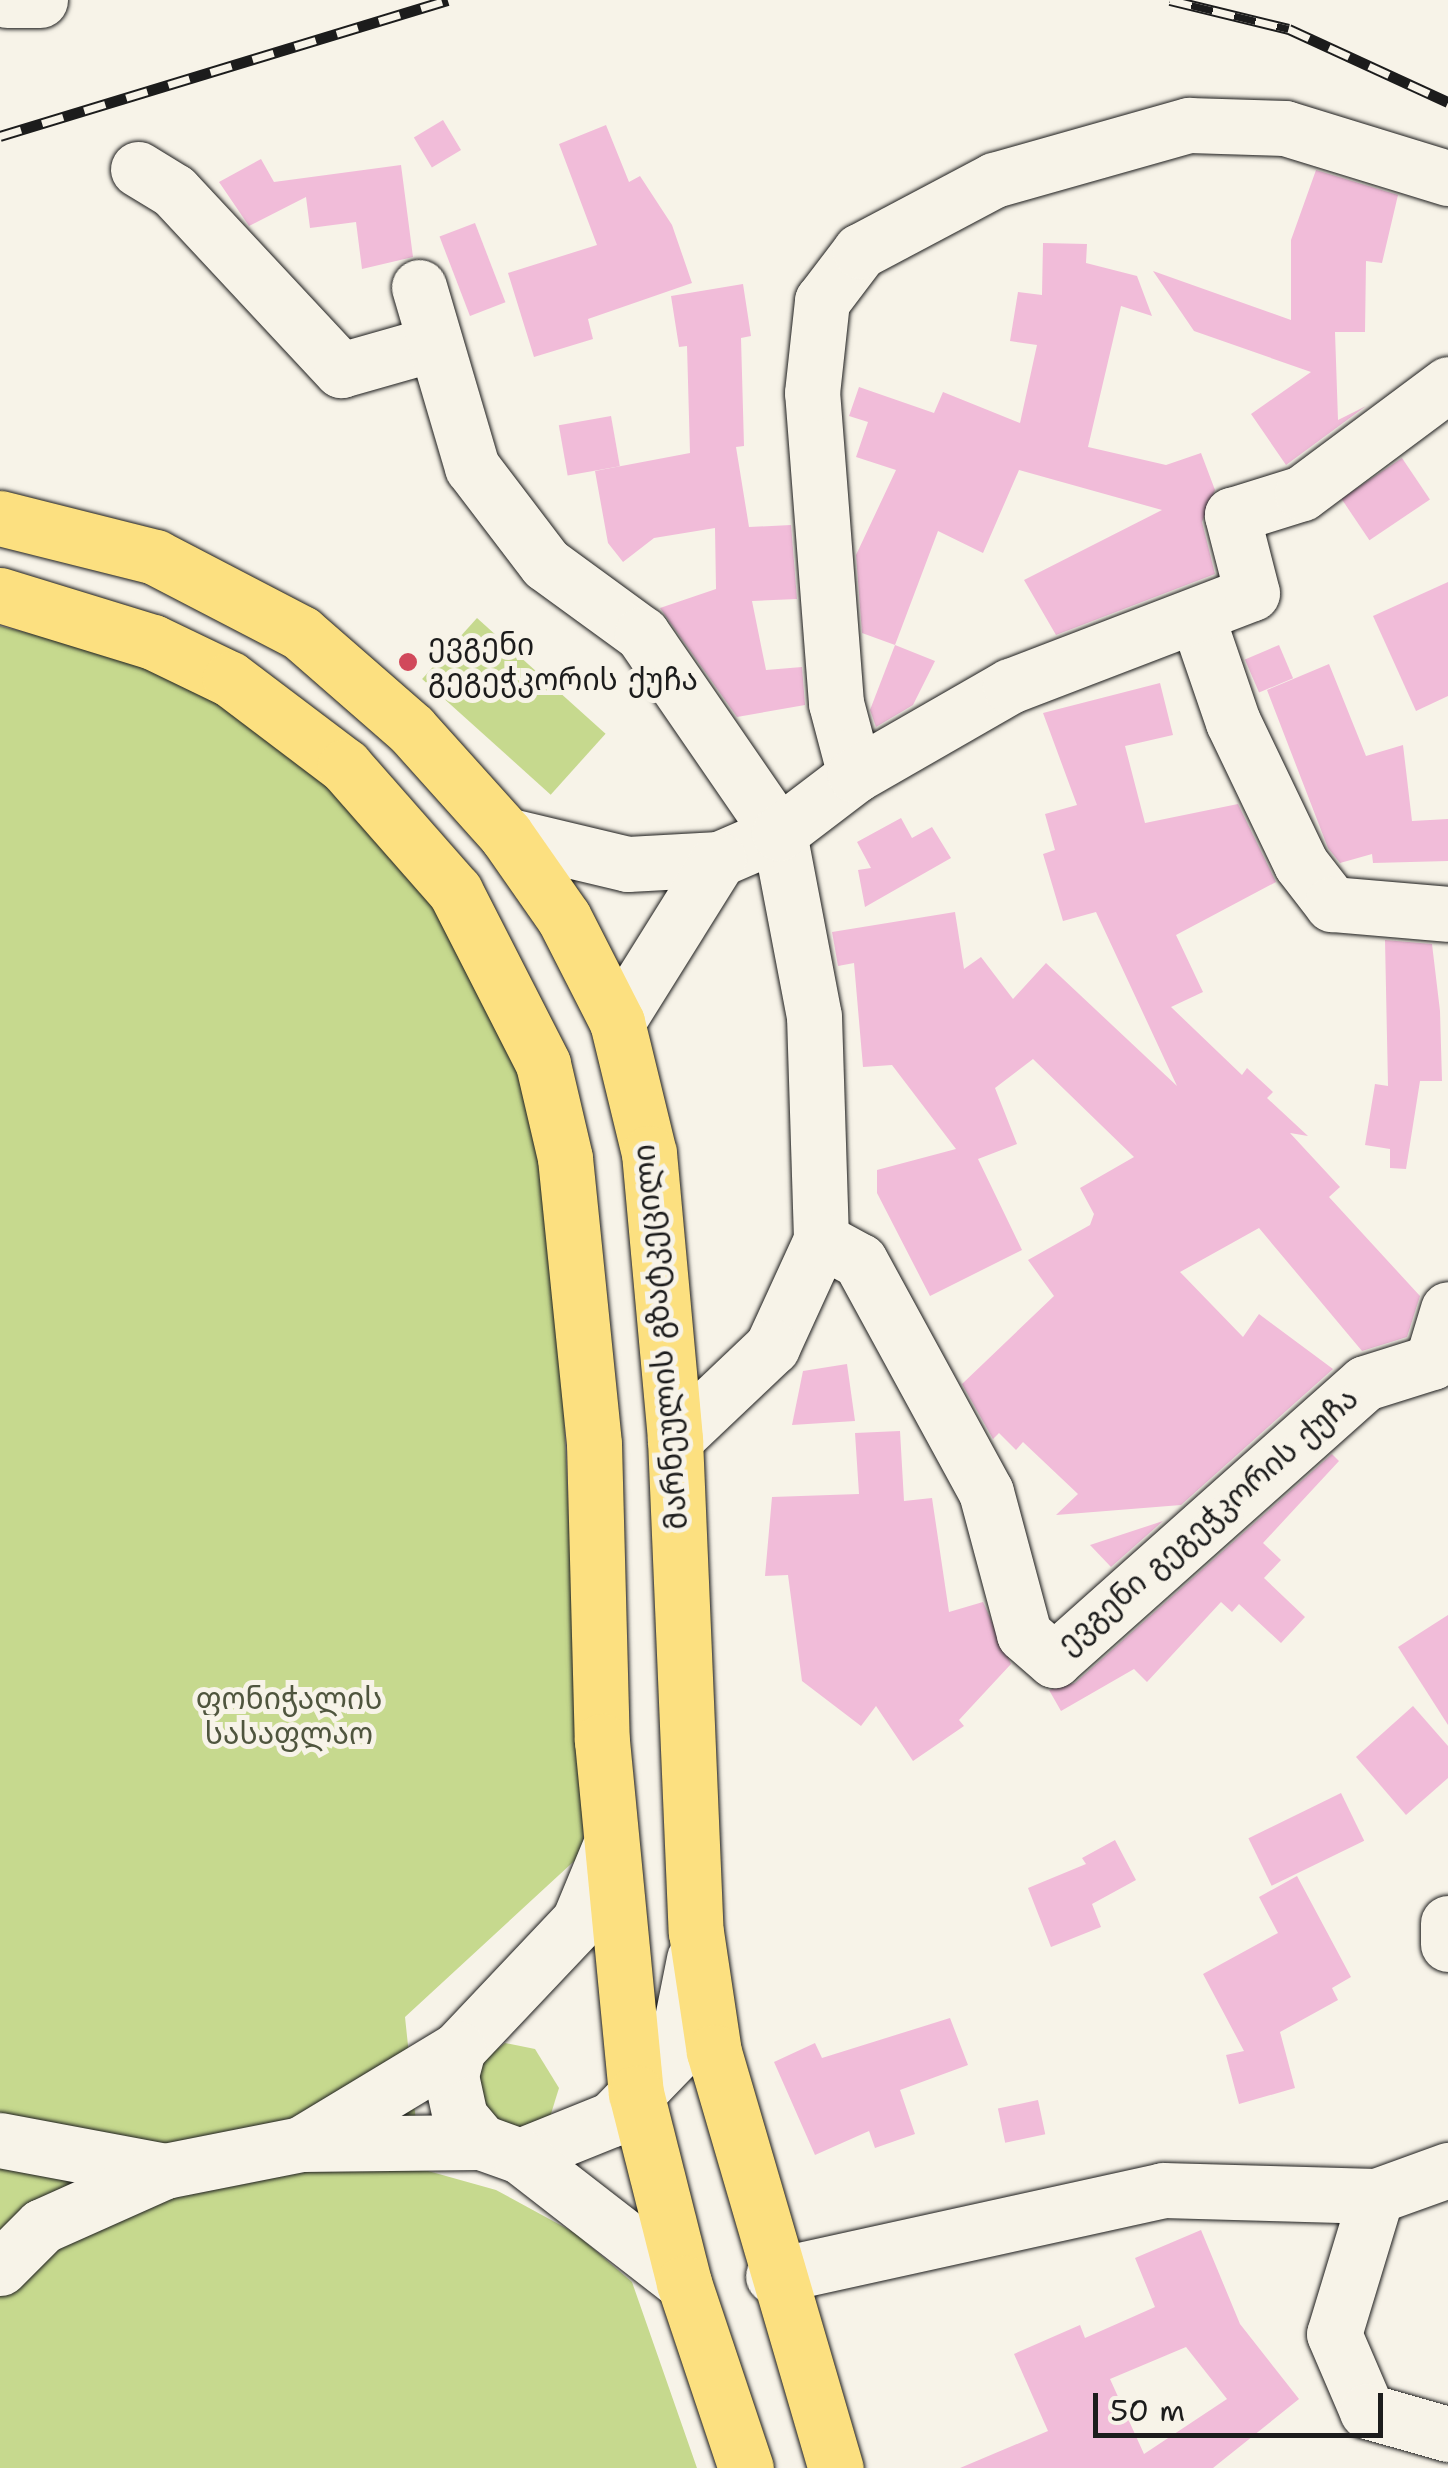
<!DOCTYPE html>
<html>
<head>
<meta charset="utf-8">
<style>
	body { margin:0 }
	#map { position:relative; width:1448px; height:2468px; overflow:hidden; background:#f7f3e8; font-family:"Shantell Sans","Noto Sans Georgian",sans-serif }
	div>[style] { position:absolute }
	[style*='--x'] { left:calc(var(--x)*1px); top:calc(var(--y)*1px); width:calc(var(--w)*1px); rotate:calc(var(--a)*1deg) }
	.green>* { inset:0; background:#c6d98e; transform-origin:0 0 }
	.building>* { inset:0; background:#f1bcd9; transform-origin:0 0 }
	.roads { filter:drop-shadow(0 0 2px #1c1c1c) drop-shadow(0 0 2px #1c1c1c) }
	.minor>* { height:55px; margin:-27.5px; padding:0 27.5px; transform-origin:27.5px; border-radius:27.5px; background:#f7f3e8 }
	.highway>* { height:55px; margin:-27.5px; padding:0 27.5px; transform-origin:27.5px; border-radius:27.5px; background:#fce080 }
	.rail>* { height:11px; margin-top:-5.5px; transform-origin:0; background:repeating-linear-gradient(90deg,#f7f3e8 0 22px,#1c1c1c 0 44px); box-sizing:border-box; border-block:2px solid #1c1c1c }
	.dots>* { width:28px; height:28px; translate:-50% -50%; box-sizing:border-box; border:5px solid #f7f3e8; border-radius:50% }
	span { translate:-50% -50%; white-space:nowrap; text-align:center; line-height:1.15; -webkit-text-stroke:10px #f7f3e8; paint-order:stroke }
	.poi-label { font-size:30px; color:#1c1c1c }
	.left { translate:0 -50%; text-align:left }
	.street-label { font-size:30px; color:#1c1c1c }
	.park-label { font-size:30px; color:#4f553e }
	.scale { position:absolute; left:1093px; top:2393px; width:290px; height:45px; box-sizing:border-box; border:5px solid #1c1c1c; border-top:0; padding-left:12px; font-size:30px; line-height:35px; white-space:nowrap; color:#1c1c1c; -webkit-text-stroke:8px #f7f3e8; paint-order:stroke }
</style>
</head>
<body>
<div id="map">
	<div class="green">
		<div style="left:477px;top:618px;width:173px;height:82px;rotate:42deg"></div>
		<div style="clip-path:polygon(0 626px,199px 676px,359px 792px,443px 887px,552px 1155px,584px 1852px,405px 2017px,421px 2169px,496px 2190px,575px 2233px,632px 2282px,697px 2468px,0 2468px)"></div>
		<div style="clip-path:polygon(505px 2043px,535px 2049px,559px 2088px,550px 2117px,495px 2135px,469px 2071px)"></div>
	</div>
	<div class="building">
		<div style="left:443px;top:120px;width:35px;height:34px;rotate:59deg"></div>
		<div style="clip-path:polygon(606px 125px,629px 182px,640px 176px,672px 225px,692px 283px,588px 319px,593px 339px,534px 357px,508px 273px,597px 245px,559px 144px)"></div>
		<div style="clip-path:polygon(261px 159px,274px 182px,401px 165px,413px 257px,362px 269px,356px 222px,310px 228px,306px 197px,249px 226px,219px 182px)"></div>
		<div style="clip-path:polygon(1316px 170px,1398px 195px,1382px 263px,1366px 261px,1365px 332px,1335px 332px,1338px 420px,1366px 406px,1286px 465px,1251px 414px,1311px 372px,1194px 331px,1153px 271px,1291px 320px,1291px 240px)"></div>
		<div style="left:475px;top:223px;width:85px;height:38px;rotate:69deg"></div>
		<div style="clip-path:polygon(1043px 243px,1087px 244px,1086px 263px,1137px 276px,1152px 316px,1121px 306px,1088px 447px,1166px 465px,1201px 453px,1215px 490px,1202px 522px,1215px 574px,1056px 635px,1024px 580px,1162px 510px,1019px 470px,983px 553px,938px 531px,895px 645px,862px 633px,856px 555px,896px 470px,856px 457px,868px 422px,849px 416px,859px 387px,934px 413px,943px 392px,1020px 423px,1037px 345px,1010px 341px,1018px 292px,1042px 295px)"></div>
		<div style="clip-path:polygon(743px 284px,751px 336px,741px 338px,744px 446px,736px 447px,749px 527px,791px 525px,797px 599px,752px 601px,766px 670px,802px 667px,805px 705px,737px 717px,660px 608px,716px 589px,715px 528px,654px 538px,623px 562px,608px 543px,595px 471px,690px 453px,687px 346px,679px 347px,671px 296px)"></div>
		<div style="left:611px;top:416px;width:51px;height:53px;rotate:80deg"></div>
		<div style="left:1402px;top:458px;width:50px;height:73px;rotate:56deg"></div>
		<div style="clip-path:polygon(1448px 582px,1448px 696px,1416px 711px,1373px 616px)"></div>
		<div style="clip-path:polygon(895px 645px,935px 661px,913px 705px,876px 727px,870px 710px)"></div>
		<div style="left:1279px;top:645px;width:36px;height:37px;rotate:67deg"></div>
		<div style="clip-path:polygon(1329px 664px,1366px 756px,1403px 745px,1412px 821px,1448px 819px,1448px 861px,1373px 863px,1372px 854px,1340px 863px,1328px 848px,1267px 690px)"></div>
		<div style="clip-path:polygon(1160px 683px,1173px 735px,1125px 746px,1145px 823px,1238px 804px,1276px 882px,1176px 935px,1203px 992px,1171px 1007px,1242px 1075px,1247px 1068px,1273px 1092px,1267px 1098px,1308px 1136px,1290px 1133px,1340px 1187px,1329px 1197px,1420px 1296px,1407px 1337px,1362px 1351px,1259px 1228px,1180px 1272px,1243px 1337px,1259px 1314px,1333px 1369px,1181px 1505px,1056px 1515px,1078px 1494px,1023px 1442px,1016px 1450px,999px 1433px,993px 1439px,962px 1384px,1054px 1296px,1028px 1260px,1090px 1225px,1094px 1214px,1080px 1188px,1134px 1157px,1033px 1059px,995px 1088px,1017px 1144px,978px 1159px,1022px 1250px,930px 1296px,877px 1193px,877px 1170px,956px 1149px,892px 1065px,863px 1067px,854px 963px,838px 966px,832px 932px,955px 912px,964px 969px,981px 957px,1013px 999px,1046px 963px,1177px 1086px,1096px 912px,1063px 921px,1043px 854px,1055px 850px,1045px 814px,1077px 805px,1043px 713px)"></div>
		<div style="clip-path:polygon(901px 818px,912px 838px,932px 827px,951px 858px,865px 907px,858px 870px,871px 868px,857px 842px)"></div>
		<div style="clip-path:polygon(1385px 940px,1432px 944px,1440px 1011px,1442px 1081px,1420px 1081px,1406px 1169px,1390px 1168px,1390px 1149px,1365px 1145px,1375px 1084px,1388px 1086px)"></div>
		<div style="clip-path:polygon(847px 1364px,855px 1421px,792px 1425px,803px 1371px)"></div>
		<div style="clip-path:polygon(900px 1431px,904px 1501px,932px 1498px,949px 1612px,983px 1602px,1011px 1664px,959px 1720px,964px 1726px,913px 1761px,876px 1706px,861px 1726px,802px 1681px,788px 1575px,765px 1576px,772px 1497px,859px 1494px,855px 1433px)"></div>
		<div style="clip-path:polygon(1332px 1454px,1339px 1461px,1263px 1543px,1281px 1560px,1264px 1578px,1305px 1617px,1281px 1643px,1239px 1604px,1232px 1612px,1221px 1602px,1147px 1682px,1134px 1669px,1061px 1711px,1049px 1690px,1075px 1683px)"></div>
		<div style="clip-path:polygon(1163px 1521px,1111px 1567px,1090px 1545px)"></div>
		<div style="clip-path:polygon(1448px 1615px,1448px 1725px,1398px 1647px)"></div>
		<div style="clip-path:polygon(1413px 1706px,1448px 1746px,1448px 1778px,1406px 1815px,1356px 1757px)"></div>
		<div style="left:1341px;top:1793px;width:53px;height:103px;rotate:64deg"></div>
		<div style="clip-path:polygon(1115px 1840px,1136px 1880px,1092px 1904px,1101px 1927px,1051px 1947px,1028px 1888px,1086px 1864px,1082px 1858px)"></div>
		<div style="clip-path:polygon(1297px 1876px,1351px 1977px,1332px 1988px,1338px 2000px,1280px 2032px,1295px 2088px,1239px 2104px,1226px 2055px,1244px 2051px,1203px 1974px,1278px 1933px,1259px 1897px)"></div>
		<div style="clip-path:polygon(950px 2018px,968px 2065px,900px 2090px,915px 2134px,875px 2148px,869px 2131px,815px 2155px,774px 2062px,815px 2043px,822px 2058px)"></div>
		<div style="left:1038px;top:2100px;width:35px;height:41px;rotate:78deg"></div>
		<div style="clip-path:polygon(evenodd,1201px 2230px,1240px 2324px,1299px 2399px,1213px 2468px,960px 2468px,1048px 2431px,1014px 2354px,1080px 2325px,1085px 2338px,1155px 2307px,1135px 2258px,1201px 2230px,1186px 2347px,1227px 2399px,1144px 2454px,1110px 2379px,1186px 2347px)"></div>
	</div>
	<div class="roads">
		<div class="minor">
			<div style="--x:7;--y:0;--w:33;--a:0"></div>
			<div style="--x:138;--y:169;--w:42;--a:31.4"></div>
			<div style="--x:174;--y:191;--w:245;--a:47"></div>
			<div style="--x:341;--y:370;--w:95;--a:-15.9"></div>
			<div style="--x:419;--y:287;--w:188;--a:73.6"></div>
			<div style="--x:472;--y:467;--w:122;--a:52.7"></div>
			<div style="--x:546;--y:564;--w:119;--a:36.1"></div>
			<div style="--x:642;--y:634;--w:242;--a:55.5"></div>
			<div style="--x:779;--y:833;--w:186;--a:79.2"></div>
			<div style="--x:814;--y:1016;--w:224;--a:88.2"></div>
			<div style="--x:821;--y:1240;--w:118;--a:114.6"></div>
			<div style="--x:772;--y:1347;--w:134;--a:136.5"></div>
			<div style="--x:1198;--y:620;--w:108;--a:71.1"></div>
			<div style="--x:1233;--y:722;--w:157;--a:64.4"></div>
			<div style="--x:1301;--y:864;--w:51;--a:52.2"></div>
			<div style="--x:1332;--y:904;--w:116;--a:4.9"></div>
			<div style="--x:855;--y:775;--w:74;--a:-104.8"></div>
			<div style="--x:836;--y:703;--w:311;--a:-94.4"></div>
			<div style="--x:812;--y:393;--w:93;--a:-83.8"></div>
			<div style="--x:822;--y:301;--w:63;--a:-52.8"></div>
			<div style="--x:860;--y:251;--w:152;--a:-27.9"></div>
			<div style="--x:994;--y:180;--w:203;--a:-15.8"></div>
			<div style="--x:1189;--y:125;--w:96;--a:1.8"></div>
			<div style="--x:1285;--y:128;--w:170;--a:17.1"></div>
			<div style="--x:506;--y:835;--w:125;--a:13.4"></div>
			<div style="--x:628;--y:864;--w:91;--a:-3.1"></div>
			<div style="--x:719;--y:859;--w:65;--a:-23.4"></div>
			<div style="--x:779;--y:833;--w:96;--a:-37.3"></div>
			<div style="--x:855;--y:775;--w:179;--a:-29.9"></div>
			<div style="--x:1010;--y:686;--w:259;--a:-21"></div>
			<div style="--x:1252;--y:593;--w:81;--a:-104.4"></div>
			<div style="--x:1232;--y:515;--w:73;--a:-17.4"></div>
			<div style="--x:1302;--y:493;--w:182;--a:-36.7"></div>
			<div style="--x:617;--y:1022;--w:192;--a:-58"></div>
			<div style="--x:821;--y:1240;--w:44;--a:28.3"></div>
			<div style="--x:860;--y:1261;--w:263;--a:61.4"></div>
			<div style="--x:986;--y:1492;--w:147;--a:75"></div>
			<div style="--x:1024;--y:1634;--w:40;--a:41"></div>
			<div style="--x:1054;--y:1660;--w:416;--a:-41.7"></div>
			<div style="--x:1365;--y:1383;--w:70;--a:-17.4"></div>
			<div style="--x:1432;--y:1362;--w:55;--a:-73.2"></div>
			<div style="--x:610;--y:1846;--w:81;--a:112.5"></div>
			<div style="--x:579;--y:1921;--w:176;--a:133.4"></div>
			<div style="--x:458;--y:2049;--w:28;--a:105"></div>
			<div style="--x:451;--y:2076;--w:42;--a:77.6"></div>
			<div style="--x:460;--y:2117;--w:33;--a:50"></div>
			<div style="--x:481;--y:2142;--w:41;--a:19.7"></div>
			<div style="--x:520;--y:2156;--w:99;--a:-21.9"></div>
			<div style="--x:612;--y:2119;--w:91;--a:-45.9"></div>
			<div style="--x:675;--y:2054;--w:97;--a:-78.7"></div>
			<div style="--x:1448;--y:1923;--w:21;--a:90"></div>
			<div style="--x:0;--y:2140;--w:168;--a:10.6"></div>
			<div style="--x:304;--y:2142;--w:180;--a:-31.1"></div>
			<div style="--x:520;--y:2156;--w:207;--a:37.8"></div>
			<div style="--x:1376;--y:2196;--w:144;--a:106.9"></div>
			<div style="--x:1334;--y:2334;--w:84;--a:66.8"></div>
			<div style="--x:1367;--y:2411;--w:84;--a:15.9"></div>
			<div style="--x:0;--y:2268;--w:59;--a:-45"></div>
			<div style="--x:42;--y:2226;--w:135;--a:-24.1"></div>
			<div style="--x:165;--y:2171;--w:139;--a:-11.2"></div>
			<div style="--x:301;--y:2144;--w:180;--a:-0.6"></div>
			<div style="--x:773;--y:2276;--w:399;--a:-12.4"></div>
			<div style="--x:1163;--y:2190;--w:213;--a:1.6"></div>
			<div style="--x:1376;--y:2196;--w:77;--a:-19.9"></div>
		</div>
		<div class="highway">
			<div style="--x:0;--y:518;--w:160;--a:14.1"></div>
			<div style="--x:155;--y:557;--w:165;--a:27.5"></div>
			<div style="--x:301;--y:633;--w:146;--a:41.1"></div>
			<div style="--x:411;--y:729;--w:142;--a:48.1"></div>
			<div style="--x:506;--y:835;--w:101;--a:55.1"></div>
			<div style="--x:564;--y:918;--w:117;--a:63"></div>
			<div style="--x:617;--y:1022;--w:135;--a:76.3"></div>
			<div style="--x:649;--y:1153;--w:287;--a:84.8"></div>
			<div style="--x:675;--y:1439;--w:493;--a:87.6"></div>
			<div style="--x:696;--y:1932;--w:121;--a:81.5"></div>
			<div style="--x:714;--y:2052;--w:434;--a:73.7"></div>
			<div style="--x:0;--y:595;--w:160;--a:17.1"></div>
			<div style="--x:153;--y:642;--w:85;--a:25.7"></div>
			<div style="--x:230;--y:679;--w:144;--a:37.1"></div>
			<div style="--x:345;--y:766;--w:167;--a:48.7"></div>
			<div style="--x:455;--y:891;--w:194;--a:63"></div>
			<div style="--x:543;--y:1064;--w:97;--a:76.8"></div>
			<div style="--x:565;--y:1158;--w:287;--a:84.2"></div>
			<div style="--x:594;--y:1444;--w:297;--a:88.5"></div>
			<div style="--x:602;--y:1741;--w:354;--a:84.5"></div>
			<div style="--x:636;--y:2093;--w:196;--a:75.8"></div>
			<div style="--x:684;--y:2283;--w:195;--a:71.5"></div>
		</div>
	</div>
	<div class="rail">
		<div style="--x:1170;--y:0;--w:122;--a:13.7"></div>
		<div style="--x:1289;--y:29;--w:175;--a:24.7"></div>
		<div style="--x:0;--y:136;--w:468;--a:-16.9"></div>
	</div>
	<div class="dots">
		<div style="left:408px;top:662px;background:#d1495b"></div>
	</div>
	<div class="poi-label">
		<span class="left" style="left:428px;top:662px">ევგენი<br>გეგეჭკორის ქუჩა</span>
	</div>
	<div class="street-label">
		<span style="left:661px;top:1337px;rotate:-95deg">მარნეულის გზატკეცილი</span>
		<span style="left:1208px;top:1521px;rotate:-41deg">ევგენი გეგეჭკორის ქუჩა</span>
	</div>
	<div class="park-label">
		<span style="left:289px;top:1716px">ფონიჭალის<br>სასაფლაო</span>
	</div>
	<div class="scale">50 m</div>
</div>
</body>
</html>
